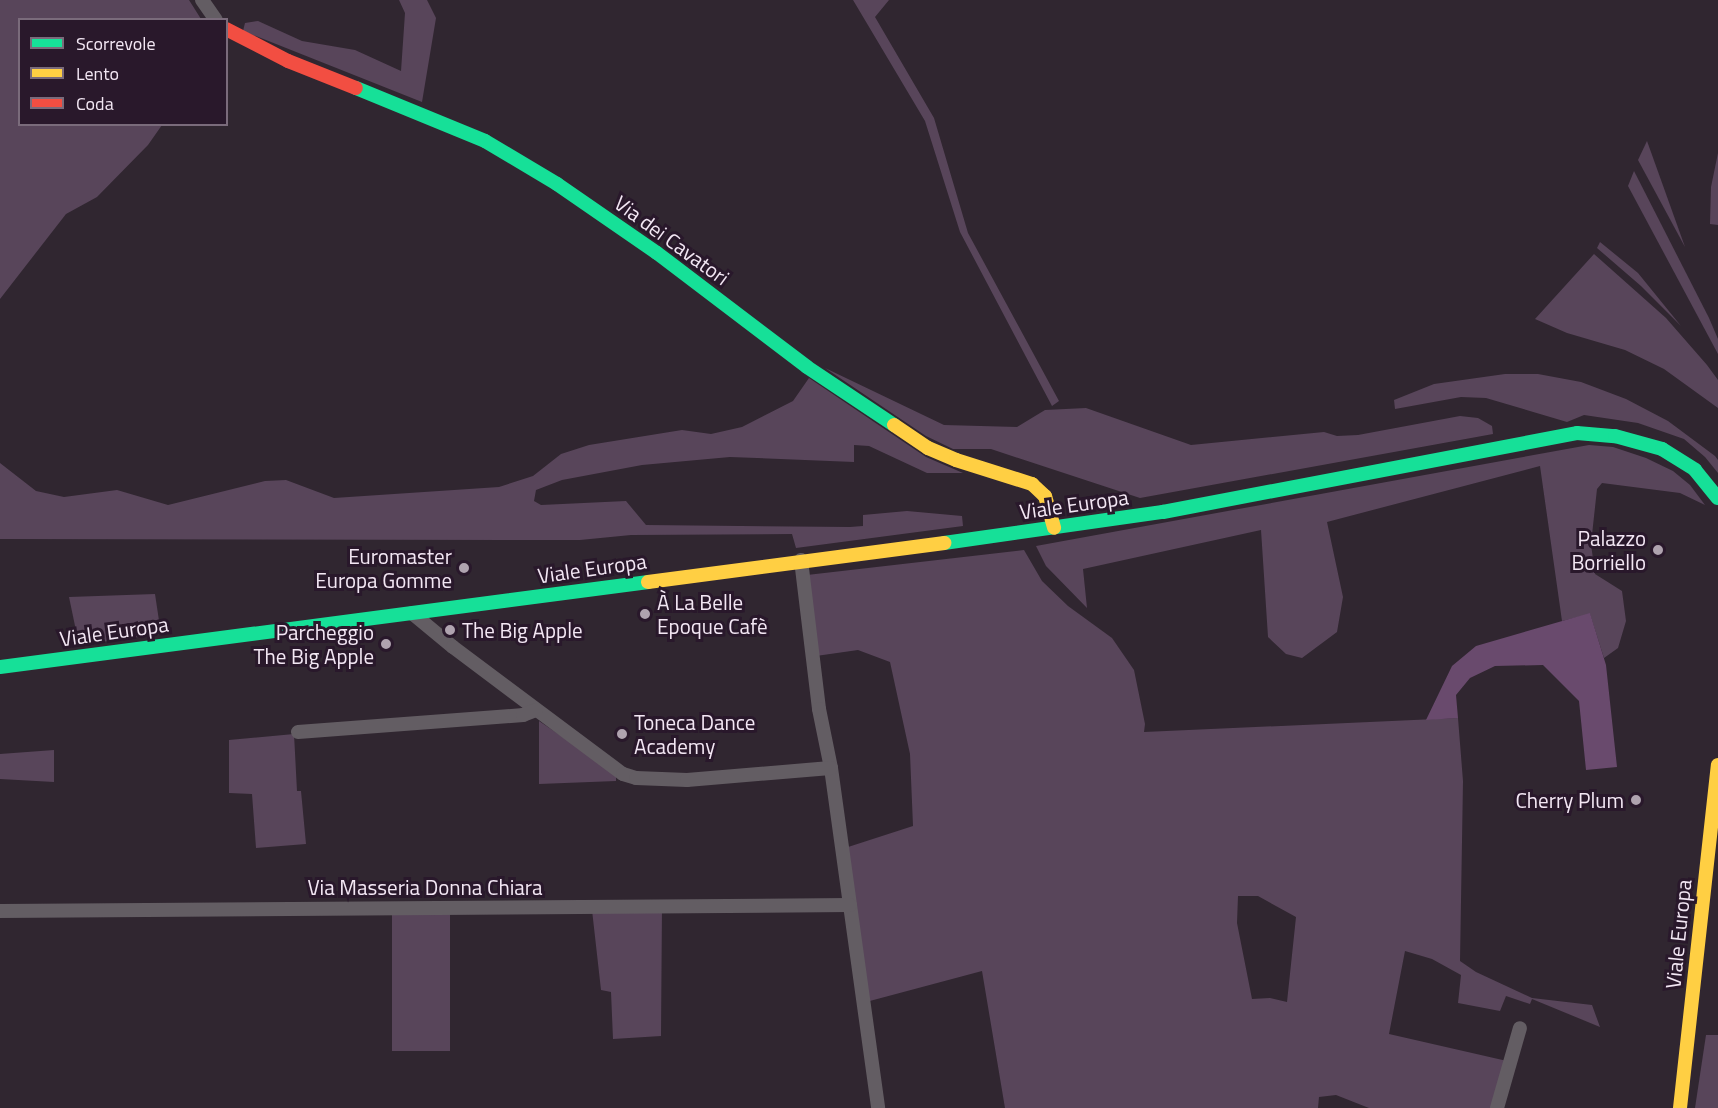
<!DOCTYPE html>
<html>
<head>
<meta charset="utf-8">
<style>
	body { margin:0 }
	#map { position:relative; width:1718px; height:1108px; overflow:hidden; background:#302630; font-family:"Titillium Web",sans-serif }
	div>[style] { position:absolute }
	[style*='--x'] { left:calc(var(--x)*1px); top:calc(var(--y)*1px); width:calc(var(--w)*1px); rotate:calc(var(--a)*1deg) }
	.green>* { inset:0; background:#58455a; transform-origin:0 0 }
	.forest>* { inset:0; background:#694a6d }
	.street>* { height:14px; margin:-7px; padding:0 7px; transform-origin:7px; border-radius:7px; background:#635d63 }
	.fast>* { height:14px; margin:-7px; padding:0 7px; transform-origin:7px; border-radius:7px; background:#16e098 }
	.slow>* { height:14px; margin:-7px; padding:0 7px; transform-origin:7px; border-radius:7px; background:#ffcf43 }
	.jam>* { height:14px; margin:-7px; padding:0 7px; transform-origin:7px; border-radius:7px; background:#f24e42 }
	.dots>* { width:16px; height:16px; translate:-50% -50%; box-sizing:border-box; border:3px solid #29182b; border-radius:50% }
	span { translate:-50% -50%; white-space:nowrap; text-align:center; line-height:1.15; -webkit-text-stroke:6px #29182b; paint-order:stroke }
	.street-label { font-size:21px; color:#f3e7f4 }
	.poi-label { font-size:21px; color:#f3e7f4 }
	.right { translate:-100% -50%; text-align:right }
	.left { translate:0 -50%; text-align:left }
	.legend { position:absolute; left:18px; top:18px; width:210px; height:108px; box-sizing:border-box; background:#29182b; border:2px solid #7a6b7b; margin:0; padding:8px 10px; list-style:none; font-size:18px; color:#f3e7f4 }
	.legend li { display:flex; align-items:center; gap:12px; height:30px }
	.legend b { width:30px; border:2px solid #7a6b7b }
</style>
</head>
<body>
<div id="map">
	<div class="green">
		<div style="clip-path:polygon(0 0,189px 0,201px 19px,20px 20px,20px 124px,162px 125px,148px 145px,97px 197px,66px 214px,0 299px)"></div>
		<div style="clip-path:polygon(399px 0,427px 0,436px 18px,422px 102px,243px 31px,245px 23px,258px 21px,302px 41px,355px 50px,401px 71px,405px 13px)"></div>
		<div style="clip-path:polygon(853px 0,889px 0,875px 17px,934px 118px,968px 233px,1059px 401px,1052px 406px,960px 232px,925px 121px)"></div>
		<div style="clip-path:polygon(1647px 141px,1685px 247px,1638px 160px)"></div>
		<div style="clip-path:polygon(1718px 153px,1718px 225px,1710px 224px,1711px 187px)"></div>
		<div style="clip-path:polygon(1634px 171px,1709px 318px,1718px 339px,1718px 354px,1628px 186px)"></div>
		<div style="clip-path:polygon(1600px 242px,1638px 273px,1681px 326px,1641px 286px,1597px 248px)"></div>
		<div style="clip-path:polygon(1594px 254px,1666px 318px,1707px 365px,1718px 380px,1718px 408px,1664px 369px,1625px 350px,1567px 333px,1535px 319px)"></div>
		<div style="clip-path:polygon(825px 368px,944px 425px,1017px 427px,1045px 410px,1086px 408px,1191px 445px,1324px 432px,1337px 436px,1358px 435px,1460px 416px,1478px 418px,1492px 426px,1493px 434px,1140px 498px,991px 449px,953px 449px,926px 436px)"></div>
		<div style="clip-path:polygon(1505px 374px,1538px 374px,1581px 382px,1626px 399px,1668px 421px,1715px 456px,1718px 460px,1718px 473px,1705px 457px,1684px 439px,1638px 423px,1584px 415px,1567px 422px,1486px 398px,1461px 397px,1395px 409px,1394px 400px,1434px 384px)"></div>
		<div style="clip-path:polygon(809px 378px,926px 457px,963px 473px,927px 473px,869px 446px,854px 445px,854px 462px,730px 457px,642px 465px,562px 480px,536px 490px,534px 501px,541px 505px,626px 501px,646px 525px,850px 527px,863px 526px,863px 515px,907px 511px,962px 516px,963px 526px,796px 548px,792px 534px,631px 535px,580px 540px,0 539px,0 463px,36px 491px,64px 497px,117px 490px,168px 505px,265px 481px,286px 480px,334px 498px,499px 487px,533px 476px,561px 454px,589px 445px,682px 430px,711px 434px,742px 427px,793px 401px)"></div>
		<div style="clip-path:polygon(1589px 445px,1613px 447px,1646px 458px,1673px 471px,1690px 485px,1705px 505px,1680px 493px,1602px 483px,1597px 489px,1591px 544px,1595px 574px,1622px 591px,1626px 621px,1618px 648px,1604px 658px,1590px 614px,1562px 621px,1540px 466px,1327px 522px,1343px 597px,1337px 632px,1302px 658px,1286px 654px,1268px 637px,1261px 530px,1083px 569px,1087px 608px,1046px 566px,1036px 546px)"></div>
		<div style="clip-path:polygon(evenodd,1024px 550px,1042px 581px,1068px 606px,1112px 638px,1134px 670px,1145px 724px,1144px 732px,1458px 718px,1463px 781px,1460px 961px,1476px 972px,1532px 998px,1592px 1005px,1600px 1027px,1532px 999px,1530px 1004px,1506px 996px,1500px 1011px,1458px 1003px,1461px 975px,1432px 959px,1405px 951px,1389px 1034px,1507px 1061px,1494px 1108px,1369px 1108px,1336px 1095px,1319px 1097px,1318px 1108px,1005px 1108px,982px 971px,866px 1002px,845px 848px,913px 826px,910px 754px,890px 662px,858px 650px,816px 656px,807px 575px,1024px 550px,1238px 896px,1258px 896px,1296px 917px,1287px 1002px,1270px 998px,1252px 999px,1237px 923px,1238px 896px)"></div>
		<div style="clip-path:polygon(155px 594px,161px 634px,79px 645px,69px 597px)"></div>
		<div style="clip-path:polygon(539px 721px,616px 773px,616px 781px,539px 784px)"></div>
		<div style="clip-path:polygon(294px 734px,297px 791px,301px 791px,306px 844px,256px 848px,252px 794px,229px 793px,229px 740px)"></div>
		<div style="clip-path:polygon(54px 750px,54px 782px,0 779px,0 754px)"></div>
		<div style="clip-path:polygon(662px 907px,661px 1036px,613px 1039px,611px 992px,601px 990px,592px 910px)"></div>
		<div style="left:392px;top:911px;width:58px;height:140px"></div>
		<div style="clip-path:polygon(1706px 1035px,1718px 1035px,1718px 1108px,1695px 1108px)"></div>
	</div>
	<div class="forest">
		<div style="clip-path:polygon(1590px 613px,1606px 665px,1617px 767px,1586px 770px,1579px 701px,1543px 665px,1495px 666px,1470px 678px,1456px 695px,1458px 718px,1426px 720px,1452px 666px,1476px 646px)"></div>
	</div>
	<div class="street">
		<div style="--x:202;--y:0;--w:24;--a:55"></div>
		<div style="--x:801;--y:560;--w:150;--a:83.1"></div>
		<div style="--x:819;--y:709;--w:60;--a:78.5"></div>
		<div style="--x:831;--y:768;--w:343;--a:82.1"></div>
		<div style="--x:412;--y:613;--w:53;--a:39.7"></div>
		<div style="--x:453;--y:647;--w:212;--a:36.8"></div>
		<div style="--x:623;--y:774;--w:14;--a:17"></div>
		<div style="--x:636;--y:778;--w:51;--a:2.2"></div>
		<div style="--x:687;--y:780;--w:144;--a:-4.8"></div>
		<div style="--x:298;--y:732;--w:226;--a:-4.3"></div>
		<div style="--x:523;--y:715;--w:14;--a:-21"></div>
		<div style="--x:0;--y:911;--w:850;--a:-0.4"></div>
		<div style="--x:1497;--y:1108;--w:83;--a:-74"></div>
	</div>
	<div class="fast">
		<div style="--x:356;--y:88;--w:139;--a:22.3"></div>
		<div style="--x:485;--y:141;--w:84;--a:30.8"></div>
		<div style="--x:557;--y:184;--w:121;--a:34.6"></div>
		<div style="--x:657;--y:253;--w:188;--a:37.2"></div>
		<div style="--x:807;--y:367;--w:105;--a:33.7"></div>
		<div style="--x:944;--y:543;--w:221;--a:-8.1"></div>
		<div style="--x:1163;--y:512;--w:421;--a:-10.8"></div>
		<div style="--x:1577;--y:433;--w:38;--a:5"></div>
		<div style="--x:1615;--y:436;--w:49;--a:15.5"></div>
		<div style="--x:1662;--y:449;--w:39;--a:32"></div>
		<div style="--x:1695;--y:470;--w:36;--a:51"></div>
		<div style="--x:0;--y:667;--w:654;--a:-7.47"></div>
	</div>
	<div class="slow">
		<div style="--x:894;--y:425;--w:41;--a:34.1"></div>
		<div style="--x:928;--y:448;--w:30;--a:23"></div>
		<div style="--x:956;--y:460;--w:80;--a:17.5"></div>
		<div style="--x:1032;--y:484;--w:18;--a:43"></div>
		<div style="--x:1045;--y:496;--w:33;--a:74"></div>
		<div style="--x:648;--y:582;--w:299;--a:-7.5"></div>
		<div style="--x:1680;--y:1108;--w:345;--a:-83.7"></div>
	</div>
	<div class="jam">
		<div style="--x:226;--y:29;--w:70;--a:27.3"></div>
		<div style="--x:288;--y:61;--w:73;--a:21.7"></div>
	</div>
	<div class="dots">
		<div style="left:1658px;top:550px;background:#afa3af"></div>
		<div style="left:464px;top:568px;background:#afa3af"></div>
		<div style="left:645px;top:614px;background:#afa3af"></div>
		<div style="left:450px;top:630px;background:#afa3af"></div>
		<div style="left:386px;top:644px;background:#afa3af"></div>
		<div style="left:622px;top:734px;background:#afa3af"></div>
		<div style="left:1636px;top:800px;background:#afa3af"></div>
	</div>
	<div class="street-label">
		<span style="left:672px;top:240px;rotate:36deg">Via dei Cavatori</span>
		<span style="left:1074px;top:504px;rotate:-8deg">Viale Europa</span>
		<span style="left:592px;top:568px;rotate:-8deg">Viale Europa</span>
		<span style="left:114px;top:631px;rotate:-8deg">Viale Europa</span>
		<span style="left:425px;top:887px">Via Masseria Donna Chiara</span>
		<span style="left:1678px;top:934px;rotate:-84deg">Viale Europa</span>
	</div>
	<div class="poi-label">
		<span class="right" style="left:1646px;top:550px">Palazzo<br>Borriello</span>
		<span class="right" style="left:452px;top:568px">Euromaster<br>Europa Gomme</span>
		<span class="left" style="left:657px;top:614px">À La Belle<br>Epoque Cafè</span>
		<span class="left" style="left:462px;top:630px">The Big Apple</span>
		<span class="right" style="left:374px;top:644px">Parcheggio<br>The Big Apple</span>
		<span class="left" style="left:634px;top:734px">Toneca Dance<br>Academy</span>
		<span class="right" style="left:1624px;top:800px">Cherry Plum</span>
	</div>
	<ul class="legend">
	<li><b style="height:8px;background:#16e098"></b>Scorrevole</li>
	<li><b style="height:8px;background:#ffcf43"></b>Lento</li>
	<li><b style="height:8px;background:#f24e42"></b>Coda</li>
	</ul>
</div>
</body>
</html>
